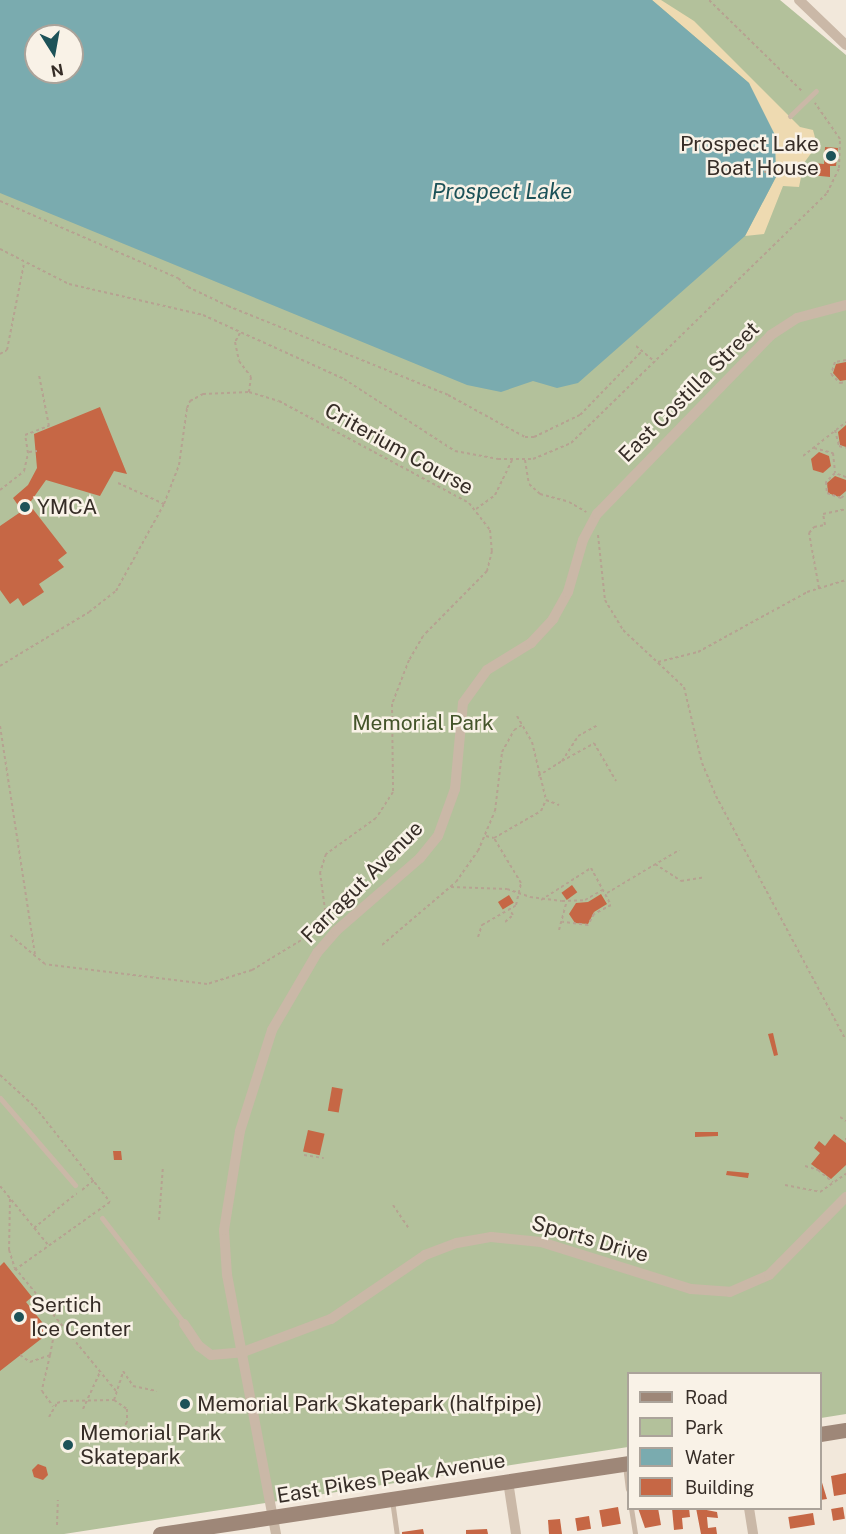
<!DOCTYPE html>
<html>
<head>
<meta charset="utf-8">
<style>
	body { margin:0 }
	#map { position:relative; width:846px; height:1534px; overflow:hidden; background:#f2e8db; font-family:"Public Sans",sans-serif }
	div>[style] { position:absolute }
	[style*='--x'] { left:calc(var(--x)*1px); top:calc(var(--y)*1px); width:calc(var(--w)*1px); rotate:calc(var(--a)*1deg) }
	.green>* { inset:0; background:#b3c19b }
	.sand>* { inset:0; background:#eedab1 }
	.water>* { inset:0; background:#7aabaf }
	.building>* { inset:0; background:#c66745; transform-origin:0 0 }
	.path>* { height:2px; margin-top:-1px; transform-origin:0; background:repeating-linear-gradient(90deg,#b6a291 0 3px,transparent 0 6px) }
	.lane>* { height:5px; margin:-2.5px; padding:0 2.5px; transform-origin:2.5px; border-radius:2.5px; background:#cab8a7 }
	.street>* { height:10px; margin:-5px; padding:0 5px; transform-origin:5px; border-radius:5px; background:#cab8a7 }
	.secondary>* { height:15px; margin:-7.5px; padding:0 7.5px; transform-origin:7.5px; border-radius:7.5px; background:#9e8778 }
	.dots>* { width:16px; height:16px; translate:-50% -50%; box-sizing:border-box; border:3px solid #f9f2e7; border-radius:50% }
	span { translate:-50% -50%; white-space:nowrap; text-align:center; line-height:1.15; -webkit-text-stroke:5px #f9f2e7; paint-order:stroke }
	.poi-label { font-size:21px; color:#362d27 }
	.right { translate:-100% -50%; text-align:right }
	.left { translate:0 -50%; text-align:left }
	.street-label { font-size:21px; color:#362d27 }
	.park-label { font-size:21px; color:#44552b }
	.water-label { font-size:22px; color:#1d5258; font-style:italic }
	.legend { position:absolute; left:627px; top:1372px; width:195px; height:138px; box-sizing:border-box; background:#f9f2e7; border:2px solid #aba39a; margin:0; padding:8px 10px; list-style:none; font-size:18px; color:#362d27 }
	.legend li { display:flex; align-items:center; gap:12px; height:30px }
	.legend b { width:30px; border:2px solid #aba39a }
	.north { position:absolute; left:24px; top:24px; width:60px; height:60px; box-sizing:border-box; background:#f9f2e7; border:2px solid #aba39a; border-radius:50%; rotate:169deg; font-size:16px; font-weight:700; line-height:24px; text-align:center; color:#362d27 }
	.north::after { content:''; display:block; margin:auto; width:21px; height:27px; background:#1d5258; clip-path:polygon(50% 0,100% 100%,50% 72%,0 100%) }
</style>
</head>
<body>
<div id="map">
	<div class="green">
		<div style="clip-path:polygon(evenodd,0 0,780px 0,846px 55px,846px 1414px,821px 1418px,820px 1374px,628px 1374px,628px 1447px,64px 1534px,0 1534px,0 0,36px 36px,72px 36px,72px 72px,36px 72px,36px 36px)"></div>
	</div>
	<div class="sand">
		<div style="clip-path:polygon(652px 0,661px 0,694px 21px,800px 127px,813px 130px,817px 145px,804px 163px,799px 187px,783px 186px,764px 234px,745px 236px,776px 177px,749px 83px)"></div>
	</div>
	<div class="water">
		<div style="clip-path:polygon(evenodd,0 0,652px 0,749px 83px,775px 135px,776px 177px,745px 236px,578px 383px,557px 388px,533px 381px,501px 392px,467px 385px,0 193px,0 0,36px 36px,72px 36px,72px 72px,36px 72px,36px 36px)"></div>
	</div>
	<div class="building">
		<div style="clip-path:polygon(825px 147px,838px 148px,836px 166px,830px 166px,830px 177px,811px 175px,812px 163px,824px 164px)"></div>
		<div style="clip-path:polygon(846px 362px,846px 380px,840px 381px,833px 373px,836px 364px)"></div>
		<div style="clip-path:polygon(100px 407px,127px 474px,114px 471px,100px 496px,46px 480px,29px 504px,67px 553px,58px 560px,64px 567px,39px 584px,44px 592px,23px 606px,18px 598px,10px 604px,0 590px,0 526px,22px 511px,13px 498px,28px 485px,37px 468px,34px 434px)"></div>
		<div style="clip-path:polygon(846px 425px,846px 447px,840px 445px,838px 432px)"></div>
		<div style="clip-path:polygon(819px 452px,829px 456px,831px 466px,823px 473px,813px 470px,811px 459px)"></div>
		<div style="clip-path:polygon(835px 476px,846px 480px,846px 491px,839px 497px,828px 493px,827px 483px)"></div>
		<div style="left:572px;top:885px;width:9px;height:13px;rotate:54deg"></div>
		<div style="clip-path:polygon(601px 894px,607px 904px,594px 912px,588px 924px,575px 923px,569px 914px,576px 903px,588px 902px)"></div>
		<div style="left:509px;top:895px;width:9px;height:13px;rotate:58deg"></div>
		<div style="clip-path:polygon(773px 1033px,778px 1055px,774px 1056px,768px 1034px)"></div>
		<div style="left:332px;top:1087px;width:11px;height:24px;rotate:10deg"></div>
		<div style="left:308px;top:1130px;width:17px;height:22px;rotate:13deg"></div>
		<div style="clip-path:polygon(695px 1132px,718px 1132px,718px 1136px,695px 1137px)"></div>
		<div style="clip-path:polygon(834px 1134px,846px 1143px,846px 1165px,831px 1179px,811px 1164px,820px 1153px,814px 1148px,819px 1141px,825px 1146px)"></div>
		<div style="clip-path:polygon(113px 1151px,121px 1151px,122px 1160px,114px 1160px)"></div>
		<div style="clip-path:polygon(727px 1171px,749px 1173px,748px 1178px,726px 1175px)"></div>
		<div style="clip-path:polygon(4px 1262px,32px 1297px,26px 1302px,50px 1332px,0 1371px,0 1266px)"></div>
		<div style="clip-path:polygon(38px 1464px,46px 1467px,48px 1475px,43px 1480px,34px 1477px,32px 1470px)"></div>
		<div style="clip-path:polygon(846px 1473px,846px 1494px,834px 1496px,831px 1476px)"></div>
		<div style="clip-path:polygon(820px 1476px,827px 1499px,820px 1500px)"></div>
		<div style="left:618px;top:1507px;width:17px;height:19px;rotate:80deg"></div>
		<div style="left:843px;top:1507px;width:12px;height:12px;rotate:81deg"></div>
		<div style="clip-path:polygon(638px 1508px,658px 1508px,661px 1525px,645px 1528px)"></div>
		<div style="clip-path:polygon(672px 1508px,689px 1508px,690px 1517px,682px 1518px,683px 1529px,674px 1530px)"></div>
		<div style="clip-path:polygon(696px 1508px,717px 1512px,718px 1518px,707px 1517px,708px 1528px,716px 1527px,717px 1534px,701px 1534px)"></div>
		<div style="left:813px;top:1513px;width:12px;height:25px;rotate:81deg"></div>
		<div style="left:589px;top:1516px;width:13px;height:14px;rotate:81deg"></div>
		<div style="clip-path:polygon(560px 1519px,562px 1534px,549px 1534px,548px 1520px)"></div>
		<div style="clip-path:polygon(423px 1529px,424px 1534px,402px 1534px,402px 1532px)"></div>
		<div style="clip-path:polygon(487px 1529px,488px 1534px,466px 1534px,466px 1530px)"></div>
	</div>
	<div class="path">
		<div style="--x:709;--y:0;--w:130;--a:44.4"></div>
		<div style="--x:758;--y:171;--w:29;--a:6"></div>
		<div style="--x:758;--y:178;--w:14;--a:-90"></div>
		<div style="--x:0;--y:201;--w:194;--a:23.4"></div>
		<div style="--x:178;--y:278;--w:13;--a:42"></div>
		<div style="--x:188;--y:287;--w:44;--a:25.4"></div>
		<div style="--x:228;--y:306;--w:237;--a:22"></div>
		<div style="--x:448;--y:395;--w:88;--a:28.6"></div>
		<div style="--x:525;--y:437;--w:9;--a:0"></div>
		<div style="--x:534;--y:437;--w:51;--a:-25.6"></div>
		<div style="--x:580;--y:415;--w:89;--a:-45.9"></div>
		<div style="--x:0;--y:249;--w:77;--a:26.9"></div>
		<div style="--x:69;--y:284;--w:138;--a:13"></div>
		<div style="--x:203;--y:315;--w:155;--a:24.4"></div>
		<div style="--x:344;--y:379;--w:132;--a:33"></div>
		<div style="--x:455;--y:451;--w:44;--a:10.5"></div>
		<div style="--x:498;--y:459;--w:35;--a:0"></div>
		<div style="--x:533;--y:459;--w:41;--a:-22.8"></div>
		<div style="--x:571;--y:443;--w:358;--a:-44.3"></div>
		<div style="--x:827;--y:193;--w:28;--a:-64"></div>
		<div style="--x:839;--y:168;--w:29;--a:-88"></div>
		<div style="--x:840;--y:139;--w:44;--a:-124.8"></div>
		<div style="--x:240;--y:333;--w:10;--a:119"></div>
		<div style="--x:235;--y:342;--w:19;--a:78"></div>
		<div style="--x:239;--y:361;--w:20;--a:53"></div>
		<div style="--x:251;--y:377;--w:15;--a:98"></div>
		<div style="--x:636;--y:346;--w:25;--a:40"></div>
		<div style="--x:0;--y:354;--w:8;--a:-30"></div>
		<div style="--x:7;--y:350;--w:89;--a:-78.9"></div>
		<div style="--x:846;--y:360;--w:11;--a:170"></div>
		<div style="--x:835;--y:362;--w:13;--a:108"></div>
		<div style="--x:831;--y:374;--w:13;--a:45"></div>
		<div style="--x:840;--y:383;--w:6;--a:-9"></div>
		<div style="--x:835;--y:430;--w:16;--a:76"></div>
		<div style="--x:839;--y:446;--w:7;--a:16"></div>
		<div style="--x:814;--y:448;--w:20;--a:15"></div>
		<div style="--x:833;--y:453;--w:20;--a:84"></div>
		<div style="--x:29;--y:452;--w:8;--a:-7"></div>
		<div style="--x:803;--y:456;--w:55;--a:-38.3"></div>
		<div style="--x:525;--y:460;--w:24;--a:81"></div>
		<div style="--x:529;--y:484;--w:15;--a:42"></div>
		<div style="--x:540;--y:494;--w:30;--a:15"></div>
		<div style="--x:569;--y:502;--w:20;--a:30"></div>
		<div style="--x:846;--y:477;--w:12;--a:-160"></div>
		<div style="--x:835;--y:473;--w:13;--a:135"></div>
		<div style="--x:826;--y:482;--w:11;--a:85"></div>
		<div style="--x:827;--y:493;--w:15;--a:20"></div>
		<div style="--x:841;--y:498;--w:6;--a:-39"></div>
		<div style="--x:118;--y:483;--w:51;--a:24.5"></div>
		<div style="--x:0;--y:490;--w:31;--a:-38"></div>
		<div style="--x:24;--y:471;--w:18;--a:-77"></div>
		<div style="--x:28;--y:453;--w:18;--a:-99"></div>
		<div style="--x:25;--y:435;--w:26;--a:-21"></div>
		<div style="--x:49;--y:426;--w:52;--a:-101.1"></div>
		<div style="--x:476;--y:509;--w:24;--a:-36"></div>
		<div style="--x:495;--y:495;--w:39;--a:-64"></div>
		<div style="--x:598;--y:535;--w:65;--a:83.9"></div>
		<div style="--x:605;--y:600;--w:35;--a:59"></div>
		<div style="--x:623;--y:630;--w:83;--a:43.1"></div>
		<div style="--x:684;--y:687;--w:78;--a:76.7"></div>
		<div style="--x:702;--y:763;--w:36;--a:67"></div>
		<div style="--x:716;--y:796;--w:276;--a:62"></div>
		<div style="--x:819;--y:588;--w:56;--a:-100.3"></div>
		<div style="--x:809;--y:533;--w:8;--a:-50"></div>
		<div style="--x:814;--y:527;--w:11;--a:-10"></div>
		<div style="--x:825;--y:525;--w:11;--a:-100"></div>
		<div style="--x:823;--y:514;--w:24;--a:-12"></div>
		<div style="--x:658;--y:662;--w:41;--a:-14"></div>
		<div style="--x:698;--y:652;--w:124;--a:-28.8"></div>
		<div style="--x:807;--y:592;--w:41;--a:-17.1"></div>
		<div style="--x:0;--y:666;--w:104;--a:-31.2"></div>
		<div style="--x:89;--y:612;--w:34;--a:-38"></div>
		<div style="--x:116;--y:591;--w:99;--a:-61.1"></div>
		<div style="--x:164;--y:504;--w:42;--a:-69"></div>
		<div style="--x:179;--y:465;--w:58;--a:-82"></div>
		<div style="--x:187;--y:408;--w:8;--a:-67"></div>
		<div style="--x:190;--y:401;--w:15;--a:-28"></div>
		<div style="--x:203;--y:394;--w:46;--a:-2.5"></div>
		<div style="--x:249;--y:392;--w:31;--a:17"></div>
		<div style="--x:279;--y:401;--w:216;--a:28.2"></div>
		<div style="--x:469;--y:503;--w:34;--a:52"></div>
		<div style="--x:490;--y:530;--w:21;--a:85"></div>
		<div style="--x:492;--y:551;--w:21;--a:104"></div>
		<div style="--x:487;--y:571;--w:91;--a:134.6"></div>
		<div style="--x:423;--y:636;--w:28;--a:120"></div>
		<div style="--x:409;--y:660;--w:47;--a:111.1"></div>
		<div style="--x:392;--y:704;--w:88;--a:89.3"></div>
		<div style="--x:393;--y:792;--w:31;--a:123"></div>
		<div style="--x:376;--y:818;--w:62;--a:144.2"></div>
		<div style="--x:326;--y:854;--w:19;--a:108"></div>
		<div style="--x:320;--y:872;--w:45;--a:82.4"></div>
		<div style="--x:326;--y:917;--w:17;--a:126"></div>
		<div style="--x:316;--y:931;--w:75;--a:148.6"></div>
		<div style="--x:252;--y:970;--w:47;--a:162.7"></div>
		<div style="--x:207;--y:984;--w:163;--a:-173"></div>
		<div style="--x:45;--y:964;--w:45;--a:-140.4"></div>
		<div style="--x:517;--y:716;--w:30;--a:60"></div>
		<div style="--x:532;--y:742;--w:60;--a:76.4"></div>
		<div style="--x:546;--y:800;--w:14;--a:21"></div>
		<div style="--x:0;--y:726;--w:233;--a:81.3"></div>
		<div style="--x:562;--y:761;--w:37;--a:-29"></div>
		<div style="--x:594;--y:743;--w:44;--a:59.9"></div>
		<div style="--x:538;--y:776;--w:28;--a:-32"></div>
		<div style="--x:562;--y:761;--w:30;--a:-57"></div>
		<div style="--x:578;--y:736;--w:23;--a:-29"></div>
		<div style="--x:486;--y:836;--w:8;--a:14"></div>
		<div style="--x:494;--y:838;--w:54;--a:-29.9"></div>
		<div style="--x:541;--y:811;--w:12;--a:-66"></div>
		<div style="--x:655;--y:864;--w:31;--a:33"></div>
		<div style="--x:681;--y:881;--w:24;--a:-9"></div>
		<div style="--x:451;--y:887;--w:56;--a:2"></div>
		<div style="--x:507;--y:889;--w:24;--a:19"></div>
		<div style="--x:530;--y:897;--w:32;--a:7"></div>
		<div style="--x:562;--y:901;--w:23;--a:-2"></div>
		<div style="--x:585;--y:900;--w:22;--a:-30"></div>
		<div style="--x:607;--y:893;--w:84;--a:-30.8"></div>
		<div style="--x:541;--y:900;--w:59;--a:-32.6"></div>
		<div style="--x:591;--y:868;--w:42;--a:61.6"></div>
		<div style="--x:611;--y:905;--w:19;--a:152"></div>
		<div style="--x:594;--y:914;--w:13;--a:119"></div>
		<div style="--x:588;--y:925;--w:26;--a:-173"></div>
		<div style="--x:505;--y:922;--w:11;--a:-41"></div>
		<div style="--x:513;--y:915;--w:7;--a:-124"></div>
		<div style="--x:559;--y:930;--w:30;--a:-75"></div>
		<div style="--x:478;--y:937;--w:13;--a:-72"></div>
		<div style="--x:482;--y:925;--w:39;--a:-30"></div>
		<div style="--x:516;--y:905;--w:23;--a:-77"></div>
		<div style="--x:521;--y:883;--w:52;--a:-121"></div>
		<div style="--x:382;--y:945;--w:97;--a:-40.4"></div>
		<div style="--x:456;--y:882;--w:38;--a:-55"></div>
		<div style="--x:478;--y:851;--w:43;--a:-67"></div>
		<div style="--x:495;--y:811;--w:59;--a:-83.2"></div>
		<div style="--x:502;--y:752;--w:25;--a:-61"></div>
		<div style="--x:514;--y:730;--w:9;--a:-32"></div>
		<div style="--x:0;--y:1075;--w:47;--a:42.4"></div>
		<div style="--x:35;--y:1107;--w:121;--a:51.7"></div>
		<div style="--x:110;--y:1202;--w:120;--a:144.5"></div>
		<div style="--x:840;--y:1117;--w:7;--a:34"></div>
		<div style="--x:846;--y:1138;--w:2;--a:90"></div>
		<div style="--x:304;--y:1155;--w:20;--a:9"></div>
		<div style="--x:805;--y:1166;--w:14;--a:17"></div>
		<div style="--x:818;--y:1170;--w:19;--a:39"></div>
		<div style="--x:785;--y:1185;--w:36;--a:11"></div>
		<div style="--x:820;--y:1192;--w:32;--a:-35"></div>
		<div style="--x:0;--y:1186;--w:77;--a:50.8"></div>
		<div style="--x:82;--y:1190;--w:16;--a:-40"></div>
		<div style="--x:10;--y:1199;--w:51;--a:91.1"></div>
		<div style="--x:9;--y:1250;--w:19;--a:72"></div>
		<div style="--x:15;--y:1268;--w:161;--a:50.6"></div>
		<div style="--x:393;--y:1205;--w:27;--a:56"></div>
		<div style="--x:159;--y:1220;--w:54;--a:-85.8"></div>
		<div style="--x:34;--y:1228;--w:55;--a:-39.1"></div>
		<div style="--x:20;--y:1355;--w:12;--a:35"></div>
		<div style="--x:30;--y:1362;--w:21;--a:-19"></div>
		<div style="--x:50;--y:1355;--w:36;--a:-79"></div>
		<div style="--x:50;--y:1355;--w:37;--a:103"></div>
		<div style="--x:42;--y:1391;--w:19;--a:54"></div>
		<div style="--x:123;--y:1371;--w:18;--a:56"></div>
		<div style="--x:133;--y:1386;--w:24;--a:12"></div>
		<div style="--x:114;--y:1400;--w:29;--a:-72"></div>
		<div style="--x:83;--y:1409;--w:41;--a:-65.3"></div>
		<div style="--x:49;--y:1417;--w:16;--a:-60"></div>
		<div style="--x:57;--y:1403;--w:7;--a:-16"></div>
		<div style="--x:64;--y:1401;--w:50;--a:-1.1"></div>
		<div style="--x:114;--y:1400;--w:16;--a:35"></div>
		<div style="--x:127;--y:1409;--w:13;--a:90"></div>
		<div style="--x:127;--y:1422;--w:12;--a:121"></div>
		<div style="--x:57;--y:1525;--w:25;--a:-88"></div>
	</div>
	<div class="lane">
		<div style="--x:790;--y:116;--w:36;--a:-44"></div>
		<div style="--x:0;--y:1098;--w:115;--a:49.2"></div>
		<div style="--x:102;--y:1218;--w:133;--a:52"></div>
		<div style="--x:625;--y:1465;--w:24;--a:83"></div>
		<div style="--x:392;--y:1500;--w:34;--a:82"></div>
		<div style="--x:631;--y:1508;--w:26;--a:81"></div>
	</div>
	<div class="street">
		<div style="--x:799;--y:0;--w:65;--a:43.8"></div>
		<div style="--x:184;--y:1324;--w:27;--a:56"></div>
		<div style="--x:199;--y:1346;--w:15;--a:37"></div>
		<div style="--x:211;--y:1355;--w:32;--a:-5"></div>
		<div style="--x:243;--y:1352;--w:94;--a:-20.6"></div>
		<div style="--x:331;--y:1319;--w:114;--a:-34.2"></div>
		<div style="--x:425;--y:1255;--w:34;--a:-21"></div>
		<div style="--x:457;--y:1243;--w:35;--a:-10"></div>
		<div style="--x:491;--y:1237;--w:50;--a:5.7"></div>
		<div style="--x:541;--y:1242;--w:157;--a:17.4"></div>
		<div style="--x:691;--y:1289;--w:39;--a:4"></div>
		<div style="--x:730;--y:1292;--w:43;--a:-23.6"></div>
		<div style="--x:769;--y:1275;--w:110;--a:-45.4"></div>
		<div style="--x:508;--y:1481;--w:54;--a:81.4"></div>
		<div style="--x:749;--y:1508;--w:26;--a:81"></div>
		<div style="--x:276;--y:1534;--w:264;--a:-100.7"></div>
		<div style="--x:227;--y:1275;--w:45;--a:-93.8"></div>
		<div style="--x:224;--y:1230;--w:100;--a:-80.8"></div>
		<div style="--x:240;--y:1131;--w:106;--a:-72.4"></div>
		<div style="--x:272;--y:1030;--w:89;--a:-59.7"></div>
		<div style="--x:317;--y:953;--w:29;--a:-49"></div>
		<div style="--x:336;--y:931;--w:111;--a:-41"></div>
		<div style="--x:420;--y:858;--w:28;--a:-51"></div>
		<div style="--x:438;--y:836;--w:50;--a:-70.1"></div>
		<div style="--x:455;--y:789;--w:86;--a:-84.7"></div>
		<div style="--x:463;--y:703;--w:41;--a:-54"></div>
		<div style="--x:487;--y:670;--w:52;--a:-31.5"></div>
		<div style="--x:531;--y:643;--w:33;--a:-47"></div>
		<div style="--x:553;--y:619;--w:31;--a:-61"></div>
		<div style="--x:568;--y:592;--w:54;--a:-73.9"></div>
		<div style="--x:583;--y:540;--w:30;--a:-62"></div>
		<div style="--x:597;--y:514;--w:250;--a:-45.8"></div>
		<div style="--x:771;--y:335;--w:31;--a:-33"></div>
		<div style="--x:797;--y:318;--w:51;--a:-14.9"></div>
	</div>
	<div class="secondary">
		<div style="--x:820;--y:1434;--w:26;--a:-9"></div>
		<div style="--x:160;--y:1534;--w:473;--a:-8.6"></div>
	</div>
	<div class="dots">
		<div style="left:831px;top:156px;background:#1d5258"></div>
		<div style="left:25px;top:507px;background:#1d5258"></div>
		<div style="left:19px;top:1317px;background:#1d5258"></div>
		<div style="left:185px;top:1404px;background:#1d5258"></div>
		<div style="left:68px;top:1445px;background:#1d5258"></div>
	</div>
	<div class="poi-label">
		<span class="right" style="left:819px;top:156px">Prospect Lake<br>Boat House</span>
		<span class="left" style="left:37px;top:507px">YMCA</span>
		<span class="left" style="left:31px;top:1317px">Sertich<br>Ice Center</span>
		<span class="left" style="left:197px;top:1404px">Memorial Park Skatepark (halfpipe)</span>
		<span class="left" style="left:80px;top:1445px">Memorial Park<br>Skatepark</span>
	</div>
	<div class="street-label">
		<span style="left:689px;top:392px;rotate:-45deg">East Costilla Street</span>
		<span style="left:399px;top:449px;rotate:29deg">Criterium Course</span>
		<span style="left:362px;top:882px;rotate:-45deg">Farragut Avenue</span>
		<span style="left:590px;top:1239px;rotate:16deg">Sports Drive</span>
		<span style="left:391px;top:1478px;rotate:-9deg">East Pikes Peak Avenue</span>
	</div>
	<div class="park-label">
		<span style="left:423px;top:723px">Memorial Park</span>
	</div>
	<div class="water-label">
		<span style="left:502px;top:192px">Prospect Lake</span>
	</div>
	<ul class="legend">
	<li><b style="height:8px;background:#9e8778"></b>Road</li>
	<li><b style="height:16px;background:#b3c19b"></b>Park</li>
	<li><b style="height:16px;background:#7aabaf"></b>Water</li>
	<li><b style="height:16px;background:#c66745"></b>Building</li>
	</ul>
	<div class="north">N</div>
</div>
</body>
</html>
